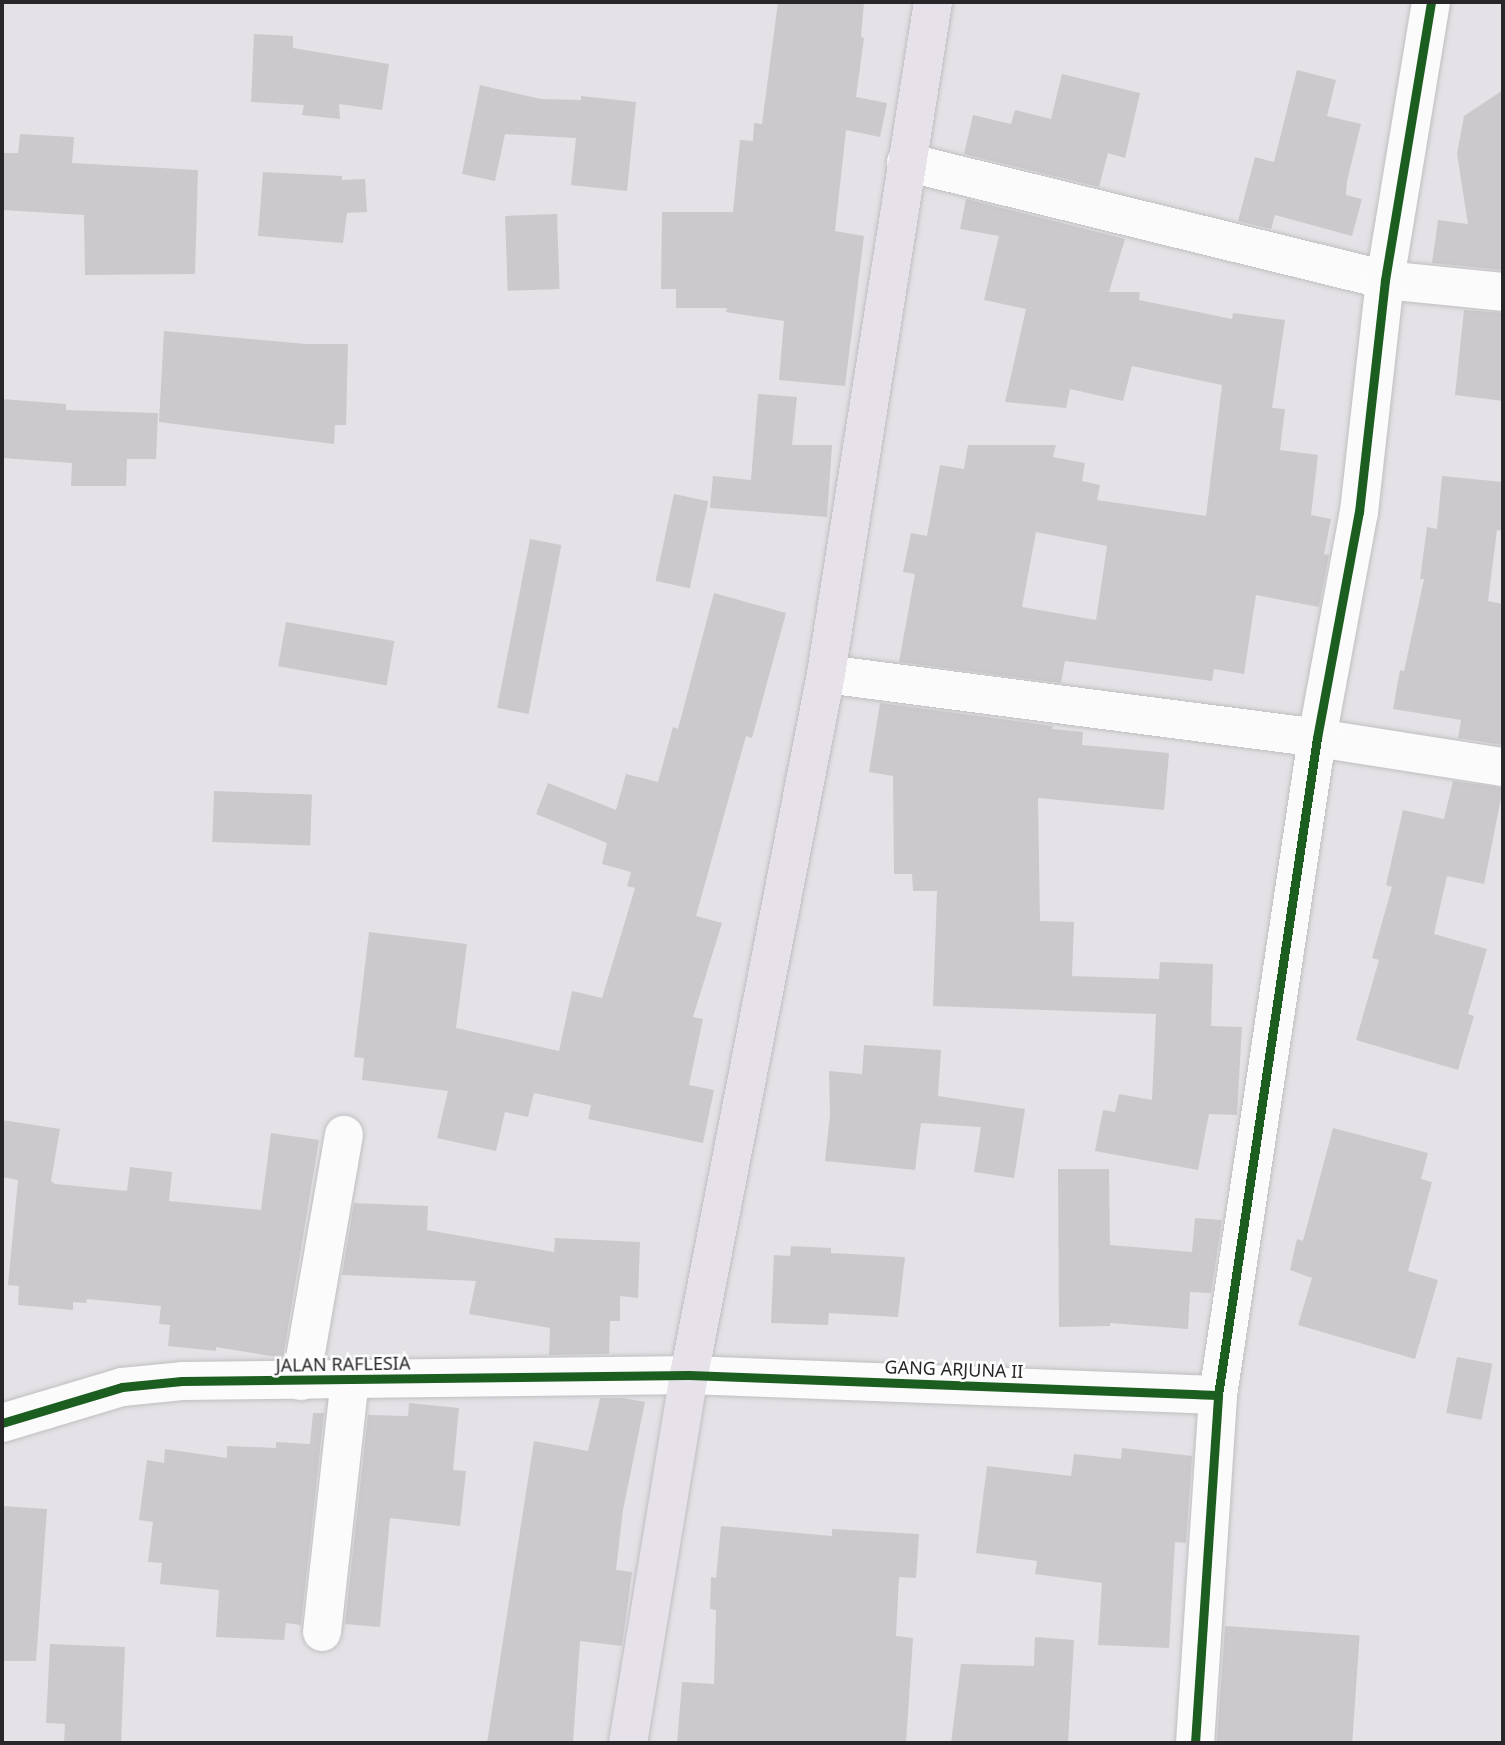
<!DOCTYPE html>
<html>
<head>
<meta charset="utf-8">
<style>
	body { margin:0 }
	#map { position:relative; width:1505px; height:1745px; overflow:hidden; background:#e4e2e6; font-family:"Noto Sans",sans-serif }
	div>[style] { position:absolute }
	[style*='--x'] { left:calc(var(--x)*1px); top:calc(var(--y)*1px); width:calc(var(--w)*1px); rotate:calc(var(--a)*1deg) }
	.building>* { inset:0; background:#cbc9cc; transform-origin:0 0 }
	.roads { filter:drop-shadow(0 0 2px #c0bec1) drop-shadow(0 0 2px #c0bec1) }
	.street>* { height:38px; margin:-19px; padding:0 19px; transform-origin:19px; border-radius:19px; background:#fbfbfb }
	.primary>* { height:38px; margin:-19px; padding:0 19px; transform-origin:19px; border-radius:19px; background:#e7e2e9 }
	.cycleway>* { height:9px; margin:-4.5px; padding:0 4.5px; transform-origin:4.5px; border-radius:4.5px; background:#1b5e20 }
	span { translate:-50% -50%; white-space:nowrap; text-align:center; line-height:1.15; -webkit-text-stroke:5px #fff; paint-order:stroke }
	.street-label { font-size:18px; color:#282629 }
	.frame { position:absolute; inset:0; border:4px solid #282629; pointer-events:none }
</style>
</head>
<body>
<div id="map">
	<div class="building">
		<div style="clip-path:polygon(778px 2px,864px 2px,861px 37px,864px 38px,856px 97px,887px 103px,880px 137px,846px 130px,835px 231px,864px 236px,845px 386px,779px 380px,784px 321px,726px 312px,727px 308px,676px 308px,676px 289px,661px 289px,662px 212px,733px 212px,740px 140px,753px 141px,754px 123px,762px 124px)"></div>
		<div style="clip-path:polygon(254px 34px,293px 36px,293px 48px,389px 64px,382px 110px,339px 104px,340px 119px,302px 115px,304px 105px,251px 102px)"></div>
		<div style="clip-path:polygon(1297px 70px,1336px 80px,1327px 116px,1361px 124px,1347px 181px,1346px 195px,1362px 199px,1352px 236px,1275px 215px,1271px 229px,1238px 221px,1255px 157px,1274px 162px)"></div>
		<div style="clip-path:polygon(1062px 74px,1140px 93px,1125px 158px,1108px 153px,1099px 187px,964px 154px,973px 115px,1011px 124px,1015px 110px,1051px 119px)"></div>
		<div style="clip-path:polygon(480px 85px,541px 99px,581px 100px,581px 96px,636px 102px,627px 191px,571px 185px,576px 138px,505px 134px,495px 181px,462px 174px)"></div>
		<div style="clip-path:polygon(1503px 90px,1503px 270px,1432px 263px,1438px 220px,1468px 224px,1457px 154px,1464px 116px)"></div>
		<div style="clip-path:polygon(20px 134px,74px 137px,72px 163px,198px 170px,195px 274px,85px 275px,84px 215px,2px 210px,2px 153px,18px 153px)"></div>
		<div style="clip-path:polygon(263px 172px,342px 176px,342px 180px,365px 179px,367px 212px,347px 213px,343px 243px,258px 236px)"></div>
		<div style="clip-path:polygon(evenodd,966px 199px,1125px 239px,1109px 292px,1140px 292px,1139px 300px,1232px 319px,1233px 313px,1285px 320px,1272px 408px,1285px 409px,1280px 450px,1318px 455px,1311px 515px,1331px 519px,1324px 554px,1329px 555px,1319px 607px,1256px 595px,1244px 674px,1214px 669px,1212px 681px,1065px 661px,1061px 683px,899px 662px,915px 574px,903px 572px,911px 533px,927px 536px,940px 465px,964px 469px,968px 445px,1056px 445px,1053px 457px,1085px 463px,1082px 481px,1100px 485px,1097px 500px,1206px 516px,1222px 385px,1132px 366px,1123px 401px,1070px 389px,1066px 408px,1005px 402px,1026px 309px,984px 300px,999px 236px,960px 229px,966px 199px,1036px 532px,1107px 546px,1096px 620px,1022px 607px,1036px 532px)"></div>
		<div style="left:557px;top:214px;width:75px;height:52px;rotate:88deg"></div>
		<div style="clip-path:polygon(1464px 310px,1503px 313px,1503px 401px,1455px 395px)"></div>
		<div style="clip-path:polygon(164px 331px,306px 344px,348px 344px,346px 425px,335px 425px,334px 444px,159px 422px)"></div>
		<div style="clip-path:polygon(758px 394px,797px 397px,792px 445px,832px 445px,827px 517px,710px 508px,713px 476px,751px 480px)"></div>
		<div style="clip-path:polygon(2px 399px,66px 404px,66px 410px,158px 413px,156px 459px,127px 459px,126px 486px,71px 486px,72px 463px,2px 458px)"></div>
		<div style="clip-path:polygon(1442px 476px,1503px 482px,1503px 531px,1497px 530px,1488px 601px,1503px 604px,1503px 745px,1458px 738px,1461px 720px,1393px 709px,1400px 670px,1404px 671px,1424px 579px,1420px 579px,1427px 527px,1437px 529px)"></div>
		<div style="left:674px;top:494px;width:35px;height:89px;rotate:12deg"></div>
		<div style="left:530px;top:539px;width:32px;height:172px;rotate:11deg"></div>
		<div style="clip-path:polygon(714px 593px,786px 613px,752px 738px,746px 736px,696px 916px,722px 923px,693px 1017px,703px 1019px,689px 1085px,714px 1090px,703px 1143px,588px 1119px,591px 1105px,534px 1093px,528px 1117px,505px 1112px,496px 1151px,437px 1138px,448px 1091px,362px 1080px,364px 1058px,354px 1057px,369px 932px,467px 944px,456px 1028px,559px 1051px,572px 991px,602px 998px,635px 888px,627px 886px,631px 872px,602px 864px,607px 843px,536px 814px,548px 783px,616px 810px,626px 774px,658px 782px,673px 727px,678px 729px)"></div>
		<div style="left:286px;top:622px;width:110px;height:45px;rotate:10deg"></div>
		<div style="clip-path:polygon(880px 703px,1053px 726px,1052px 729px,1083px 732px,1082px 745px,1169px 753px,1164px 810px,1038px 798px,1040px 921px,1074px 922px,1072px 976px,1159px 979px,1160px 962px,1213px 964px,1211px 1026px,1242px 1027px,1237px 1115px,1209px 1114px,1198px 1170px,1095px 1151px,1103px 1110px,1115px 1112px,1119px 1094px,1152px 1100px,1156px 1014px,933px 1006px,937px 891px,913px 891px,912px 874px,894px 874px,893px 776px,869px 772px)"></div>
		<div style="clip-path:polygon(1453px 781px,1503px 788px,1484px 884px,1447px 876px,1434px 934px,1487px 949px,1468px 1014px,1474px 1016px,1458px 1070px,1356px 1040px,1379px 960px,1372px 958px,1392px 887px,1386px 885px,1403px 810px,1444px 819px)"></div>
		<div style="left:214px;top:791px;width:98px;height:51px;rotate:2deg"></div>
		<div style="clip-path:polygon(864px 1045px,941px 1050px,938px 1096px,1025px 1109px,1014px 1178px,974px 1172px,981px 1127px,921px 1123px,915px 1170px,825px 1161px,830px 1115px,829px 1071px,862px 1074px)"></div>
		<div style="clip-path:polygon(2px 1120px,60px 1129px,51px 1181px,55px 1184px,127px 1191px,130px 1167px,172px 1172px,169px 1201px,261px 1210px,271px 1133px,319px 1140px,283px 1358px,216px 1347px,216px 1351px,168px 1346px,170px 1325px,159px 1324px,161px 1306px,87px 1299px,86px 1303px,73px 1302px,73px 1310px,18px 1305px,19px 1286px,8px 1285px,18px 1180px,2px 1177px)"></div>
		<div style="clip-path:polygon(1333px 1128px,1428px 1153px,1421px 1179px,1432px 1182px,1408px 1271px,1438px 1280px,1415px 1359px,1298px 1325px,1312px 1278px,1290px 1270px,1297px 1239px,1303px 1241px)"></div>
		<div style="clip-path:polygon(1058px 1169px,1109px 1169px,1110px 1245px,1192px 1252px,1195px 1218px,1222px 1220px,1211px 1293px,1190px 1292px,1188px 1329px,1110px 1323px,1110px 1326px,1059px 1327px)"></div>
		<div style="clip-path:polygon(354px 1203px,428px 1206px,427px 1230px,554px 1252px,555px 1238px,640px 1242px,638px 1298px,620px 1296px,620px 1321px,610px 1321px,609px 1354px,549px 1355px,550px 1328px,469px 1314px,476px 1281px,342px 1275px)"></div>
		<div style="clip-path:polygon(791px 1246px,831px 1248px,831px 1253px,905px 1257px,898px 1317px,829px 1313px,828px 1325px,771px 1323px,774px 1255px,790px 1256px)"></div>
		<div style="left:1457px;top:1357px;width:36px;height:57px;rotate:11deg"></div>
		<div style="clip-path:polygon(600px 1398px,623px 1398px,645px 1402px,623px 1510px,616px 1570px,632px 1572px,622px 1646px,580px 1641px,573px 1743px,487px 1743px,534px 1441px,588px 1451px)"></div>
		<div style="clip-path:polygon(409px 1403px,459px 1408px,453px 1470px,466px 1471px,460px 1526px,390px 1518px,380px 1627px,345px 1624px,368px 1415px,408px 1416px)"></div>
		<div style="clip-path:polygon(313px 1413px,324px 1413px,301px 1625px,286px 1623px,284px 1640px,216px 1637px,219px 1590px,160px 1584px,162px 1563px,148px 1562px,153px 1522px,139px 1520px,147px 1460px,164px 1463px,165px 1449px,227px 1458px,227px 1446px,276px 1448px,276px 1442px,310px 1444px)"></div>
		<div style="clip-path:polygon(1122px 1448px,1192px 1456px,1186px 1543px,1175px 1542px,1169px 1648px,1098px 1645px,1102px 1583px,1035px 1574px,1037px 1561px,976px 1553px,987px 1466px,1071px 1476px,1074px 1454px,1121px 1459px)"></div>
		<div style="clip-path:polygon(2px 1506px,47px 1509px,36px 1661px,2px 1661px)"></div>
		<div style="clip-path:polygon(721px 1526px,832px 1536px,832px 1529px,919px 1534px,916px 1578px,899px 1577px,896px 1636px,913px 1638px,906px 1743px,677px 1743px,682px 1682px,714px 1684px,716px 1610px,710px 1609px,711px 1577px,716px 1578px)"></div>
		<div style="left:1225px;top:1626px;width:135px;height:117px;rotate:4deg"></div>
		<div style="clip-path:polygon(1035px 1637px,1074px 1640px,1068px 1743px,951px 1743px,961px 1664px,1034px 1666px)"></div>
		<div style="clip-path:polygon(50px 1644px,125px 1647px,121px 1743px,64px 1743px,65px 1724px,46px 1723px)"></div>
	</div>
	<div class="roads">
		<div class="street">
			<div style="--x:906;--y:162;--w:493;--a:13.8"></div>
			<div style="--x:1385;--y:280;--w:119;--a:5.8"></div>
			<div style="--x:826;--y:674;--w:495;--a:7.4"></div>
			<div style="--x:1317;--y:738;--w:188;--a:8.9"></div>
			<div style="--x:301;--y:1381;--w:250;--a:-80.1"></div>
			<div style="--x:2;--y:1423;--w:125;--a:-16.7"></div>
			<div style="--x:122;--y:1387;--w:60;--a:-5.7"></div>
			<div style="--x:182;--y:1381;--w:507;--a:-0.68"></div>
			<div style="--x:689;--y:1375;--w:529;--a:2.17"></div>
			<div style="--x:322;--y:1632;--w:254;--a:-83.7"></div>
			<div style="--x:1195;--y:1743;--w:349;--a:-86.2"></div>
			<div style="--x:1218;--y:1395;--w:664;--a:-81.43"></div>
			<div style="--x:1317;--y:738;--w:230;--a:-79.5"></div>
			<div style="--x:1359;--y:512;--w:233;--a:-83.6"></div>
			<div style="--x:1385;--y:280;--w:282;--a:-80.6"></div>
		</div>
		<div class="primary">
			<div style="--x:628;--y:1743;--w:373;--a:-80.6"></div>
			<div style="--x:689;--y:1375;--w:714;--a:-78.94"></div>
			<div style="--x:826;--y:674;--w:680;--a:-80.95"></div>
		</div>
	</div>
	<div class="cycleway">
		<div style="--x:2;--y:1423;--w:125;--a:-16.7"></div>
		<div style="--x:122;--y:1387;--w:60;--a:-5.7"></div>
		<div style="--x:182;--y:1381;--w:507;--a:-0.68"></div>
		<div style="--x:689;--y:1375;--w:529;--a:2.17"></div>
		<div style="--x:1195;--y:1743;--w:349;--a:-86.2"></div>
		<div style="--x:1218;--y:1395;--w:664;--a:-81.43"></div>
		<div style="--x:1317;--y:738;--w:230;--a:-79.5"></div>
		<div style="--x:1359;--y:512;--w:233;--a:-83.6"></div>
		<div style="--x:1385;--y:280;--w:282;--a:-80.6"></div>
	</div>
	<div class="street-label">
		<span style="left:343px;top:1364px;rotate:-1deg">JALAN RAFLESIA</span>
		<span style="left:954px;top:1369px;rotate:2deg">GANG ARJUNA II</span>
	</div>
	<div class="frame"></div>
</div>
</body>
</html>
